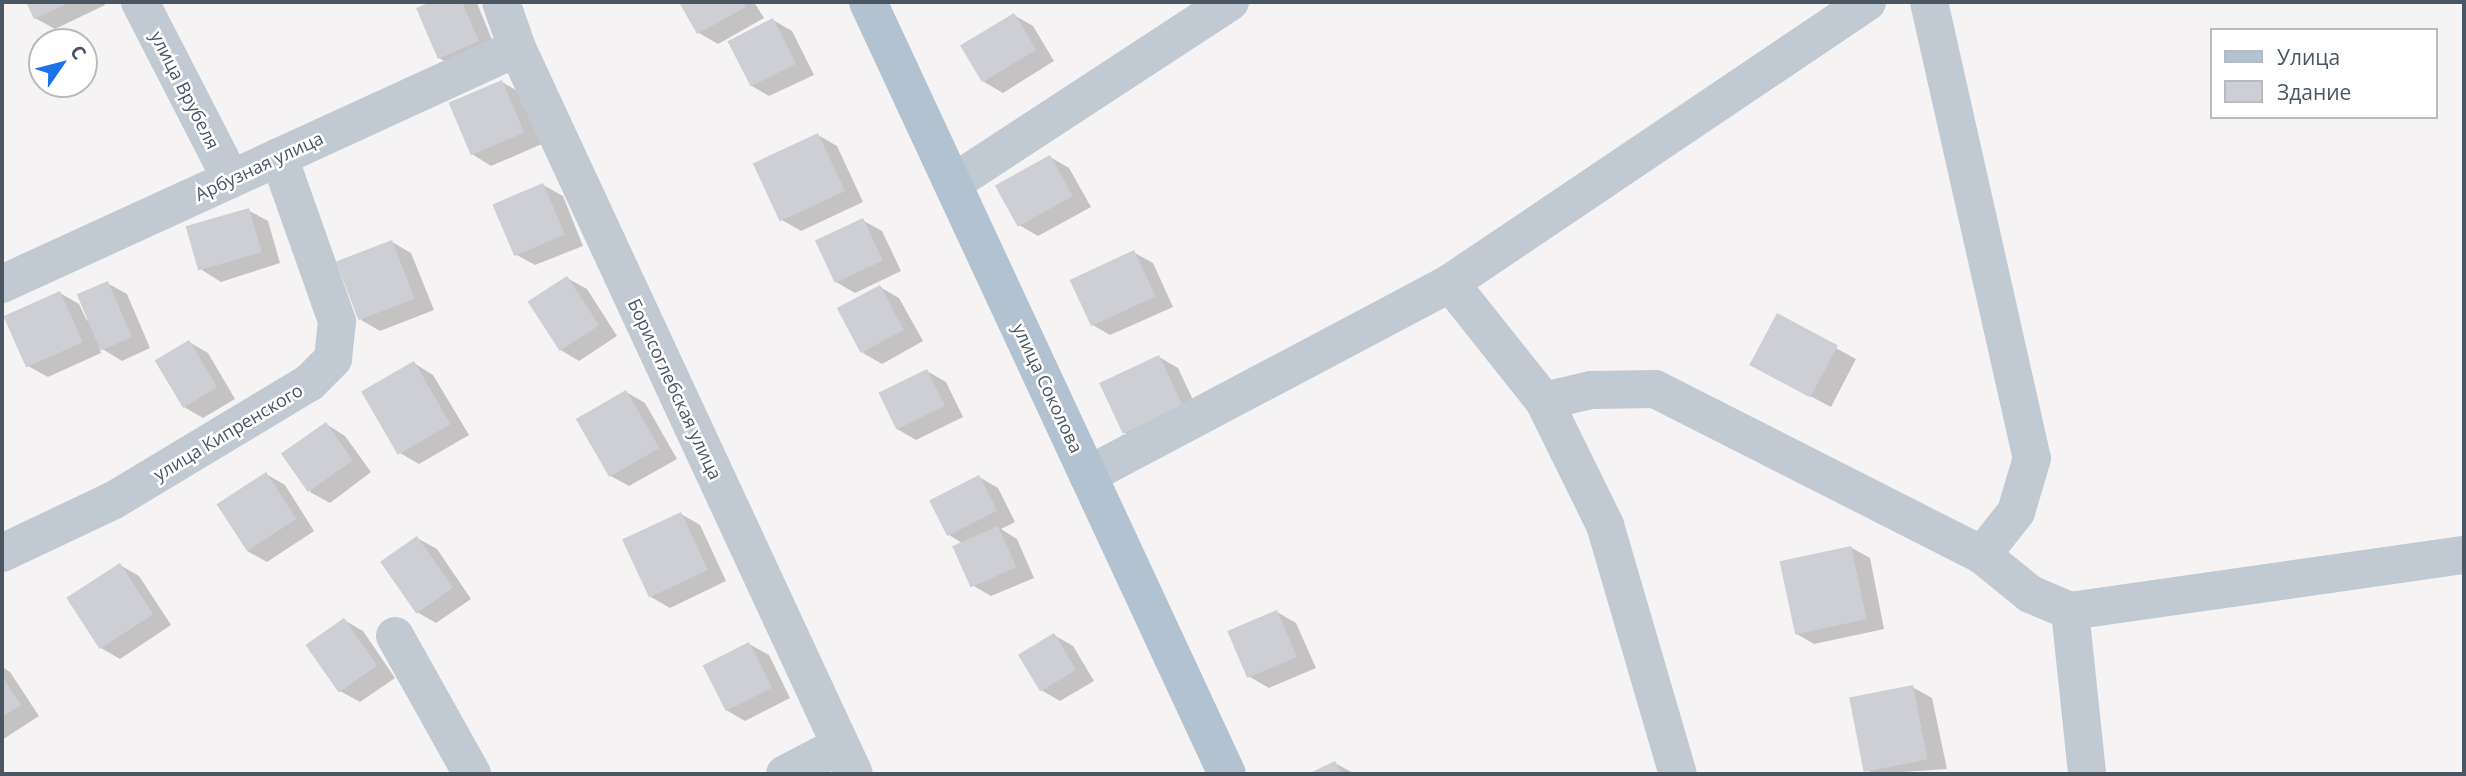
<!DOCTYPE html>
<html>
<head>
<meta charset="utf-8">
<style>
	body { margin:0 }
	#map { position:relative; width:2466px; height:776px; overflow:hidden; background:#f5f3f3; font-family:"Open Sans",sans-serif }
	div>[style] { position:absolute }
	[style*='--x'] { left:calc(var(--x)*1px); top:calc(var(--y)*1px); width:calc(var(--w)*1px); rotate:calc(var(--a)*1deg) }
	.shadow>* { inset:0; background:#0003 }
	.building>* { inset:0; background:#cdcfd5; transform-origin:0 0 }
	.minor>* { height:38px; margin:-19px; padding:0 19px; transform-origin:19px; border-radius:19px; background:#c1cad2 }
	.major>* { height:38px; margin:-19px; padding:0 19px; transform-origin:19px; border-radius:19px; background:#b3c2d1 }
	span { translate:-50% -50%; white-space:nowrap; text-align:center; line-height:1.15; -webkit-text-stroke:5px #fff; paint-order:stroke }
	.street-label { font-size:18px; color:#4a5661 }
	.frame { position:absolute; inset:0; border:4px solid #4a5661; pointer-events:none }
	.legend { position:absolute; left:2210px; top:28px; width:228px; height:91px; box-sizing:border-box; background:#fff; border:2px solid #b7bbc0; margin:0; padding:9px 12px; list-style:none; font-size:21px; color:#4a5661 }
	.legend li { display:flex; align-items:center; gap:14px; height:35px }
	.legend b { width:35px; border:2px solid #b7bbc0 }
	.north { position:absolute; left:28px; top:28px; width:70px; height:70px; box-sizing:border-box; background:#fff; border:2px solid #b7bbc0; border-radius:50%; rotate:55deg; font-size:19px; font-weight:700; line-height:28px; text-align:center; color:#4a5661 }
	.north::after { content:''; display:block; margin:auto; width:24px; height:32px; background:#1a73e8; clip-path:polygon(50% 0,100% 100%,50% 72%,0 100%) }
</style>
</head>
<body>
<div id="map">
	<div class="shadow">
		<div style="clip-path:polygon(28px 2px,103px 2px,105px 5px,55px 29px,35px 18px)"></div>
		<div style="clip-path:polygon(436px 2px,477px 3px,497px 52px,458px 69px,439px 58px,418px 9px)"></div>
		<div style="clip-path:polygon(681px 2px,754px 2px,764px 18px,718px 44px,699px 33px)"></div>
		<div style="clip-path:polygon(1014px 15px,1033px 26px,1054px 61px,1003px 93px,984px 82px)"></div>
		<div style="clip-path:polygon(773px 20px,792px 31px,814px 75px,769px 96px,750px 85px)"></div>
		<div style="clip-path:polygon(502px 82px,521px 93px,542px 144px,491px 166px,472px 154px)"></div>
		<div style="clip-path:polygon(818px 135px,837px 146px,863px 202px,801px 231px,782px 220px)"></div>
		<div style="clip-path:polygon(1050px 157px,1069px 168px,1091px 207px,1038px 236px,1019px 225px)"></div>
		<div style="clip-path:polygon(543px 185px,563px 196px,583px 246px,535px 265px,515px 254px)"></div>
		<div style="clip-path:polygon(248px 210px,268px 221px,280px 263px,221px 282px,202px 270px)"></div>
		<div style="clip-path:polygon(862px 220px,882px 231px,901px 271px,855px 293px,836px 282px)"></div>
		<div style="clip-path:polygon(392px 242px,411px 253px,434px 310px,380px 331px,361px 320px)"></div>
		<div style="clip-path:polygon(1133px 252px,1153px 263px,1173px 307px,1110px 335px,1091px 324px)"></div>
		<div style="clip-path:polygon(567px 278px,587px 289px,617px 336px,579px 361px,559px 349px)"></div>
		<div style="clip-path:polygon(107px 283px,127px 294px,150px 348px,122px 361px,99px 347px,101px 353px,48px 377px,28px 366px,60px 293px,79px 304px,87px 321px)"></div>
		<div style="clip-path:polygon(880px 287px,899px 298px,923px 341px,882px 364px,863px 353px)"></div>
		<div style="clip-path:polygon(1777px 316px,1856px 359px,1831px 407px,1770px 375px)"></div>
		<div style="clip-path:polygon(189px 342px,208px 353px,235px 399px,203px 418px,184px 407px)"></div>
		<div style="clip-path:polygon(1159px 357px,1178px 368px,1201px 417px,1144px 443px,1124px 432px)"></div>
		<div style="clip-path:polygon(414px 363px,433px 375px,469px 435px,419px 464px,400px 453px)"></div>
		<div style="clip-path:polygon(927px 371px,946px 382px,963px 417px,916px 440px,897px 429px)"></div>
		<div style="clip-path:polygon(626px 392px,645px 403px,677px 459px,629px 486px,609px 475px)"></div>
		<div style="clip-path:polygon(326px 424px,345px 436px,371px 472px,330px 503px,310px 492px)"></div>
		<div style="clip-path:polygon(266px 474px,285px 485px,314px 531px,267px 562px,247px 551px)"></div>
		<div style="clip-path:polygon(979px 477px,998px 488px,1015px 522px,1001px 529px,1017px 539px,1034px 578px,991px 596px,972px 585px,962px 543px,949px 535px)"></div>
		<div style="clip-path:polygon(681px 514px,700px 525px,726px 581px,670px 608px,651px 597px)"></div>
		<div style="clip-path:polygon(417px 538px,437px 549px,471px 599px,436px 623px,417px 612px)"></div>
		<div style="clip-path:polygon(1850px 547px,1870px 558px,1884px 629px,1814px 644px,1795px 633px)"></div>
		<div style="clip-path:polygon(120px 565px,139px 576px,171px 625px,120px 659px,101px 648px,68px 599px)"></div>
		<div style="clip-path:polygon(1277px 612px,1296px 623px,1316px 668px,1269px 688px,1250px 677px)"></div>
		<div style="clip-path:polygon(344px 620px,363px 631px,395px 678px,360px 702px,340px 691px)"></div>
		<div style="clip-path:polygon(1054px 635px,1073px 646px,1094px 681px,1060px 701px,1041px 690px)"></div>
		<div style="clip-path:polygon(749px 644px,769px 655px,790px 698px,745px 721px,726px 710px)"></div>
		<div style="clip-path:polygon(2px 667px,10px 672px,39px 716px,2px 740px)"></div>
		<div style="clip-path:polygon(1912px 687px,1932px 698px,1947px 769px,1874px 774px,1868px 771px)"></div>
		<div style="clip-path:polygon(1335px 763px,1355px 774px,1311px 774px)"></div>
	</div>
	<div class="building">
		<div style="clip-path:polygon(26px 2px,71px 2px,34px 19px)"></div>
		<div style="clip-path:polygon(431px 2px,462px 2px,479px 41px,438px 59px,416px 8px)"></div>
		<div style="clip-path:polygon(679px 2px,742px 2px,746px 7px,697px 34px)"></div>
		<div style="left:1014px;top:13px;width:43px;height:63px;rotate:59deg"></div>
		<div style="left:773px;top:18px;width:51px;height:51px;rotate:63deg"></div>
		<div style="left:502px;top:80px;width:57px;height:58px;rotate:67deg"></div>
		<div style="left:818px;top:133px;width:64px;height:72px;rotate:65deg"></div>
		<div style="left:1050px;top:155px;width:47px;height:63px;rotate:61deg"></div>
		<div style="left:543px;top:183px;width:56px;height:55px;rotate:67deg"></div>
		<div style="left:249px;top:208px;width:46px;height:66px;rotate:74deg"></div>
		<div style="left:863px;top:218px;width:47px;height:53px;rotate:65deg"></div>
		<div style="left:392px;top:240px;width:63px;height:60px;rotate:69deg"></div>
		<div style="left:1134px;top:250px;width:51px;height:71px;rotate:65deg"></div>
		<div style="left:567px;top:276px;width:59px;height:47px;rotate:57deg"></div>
		<div style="left:108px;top:281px;width:61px;height:34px;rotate:67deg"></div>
		<div style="left:880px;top:285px;width:51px;height:49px;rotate:62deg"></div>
		<div style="left:60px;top:291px;width:56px;height:62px;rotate:66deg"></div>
		<div style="left:1777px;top:313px;width:69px;height:59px;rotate:28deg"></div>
		<div style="left:189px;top:340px;width:55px;height:40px;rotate:59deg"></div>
		<div style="left:1159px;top:355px;width:56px;height:66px;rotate:65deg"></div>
		<div style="left:414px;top:361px;width:73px;height:61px;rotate:60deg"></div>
		<div style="left:927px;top:369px;width:41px;height:54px;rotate:64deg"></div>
		<div style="left:626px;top:390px;width:67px;height:58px;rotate:60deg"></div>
		<div style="left:326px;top:422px;width:47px;height:55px;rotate:55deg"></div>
		<div style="left:266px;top:472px;width:56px;height:59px;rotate:57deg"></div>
		<div style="left:979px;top:475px;width:40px;height:56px;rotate:63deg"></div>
		<div style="left:681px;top:512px;width:64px;height:65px;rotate:65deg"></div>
		<div style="left:998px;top:526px;width:45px;height:50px;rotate:66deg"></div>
		<div style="left:417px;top:536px;width:63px;height:45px;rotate:55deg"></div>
		<div style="left:1851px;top:546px;width:75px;height:73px;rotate:78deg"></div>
		<div style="left:120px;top:563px;width:61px;height:64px;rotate:57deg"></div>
		<div style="left:1277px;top:610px;width:51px;height:54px;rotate:67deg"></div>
		<div style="left:344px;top:618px;width:58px;height:47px;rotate:55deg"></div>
		<div style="left:1054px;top:633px;width:43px;height:42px;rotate:59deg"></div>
		<div style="left:749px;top:642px;width:51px;height:52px;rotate:63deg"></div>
		<div style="clip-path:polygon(2px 676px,21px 705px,2px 717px)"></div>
		<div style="left:1913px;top:685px;width:76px;height:65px;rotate:79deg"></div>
		<div style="clip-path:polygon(1335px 761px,1342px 774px,1308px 774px)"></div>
	</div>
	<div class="minor">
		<div style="--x:140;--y:2;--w:199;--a:62.8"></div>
		<div style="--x:501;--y:2;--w:49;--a:70.8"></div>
		<div style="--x:517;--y:48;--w:800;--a:65.1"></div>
		<div style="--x:1929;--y:2;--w:467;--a:77.3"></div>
		<div style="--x:2032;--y:458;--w:56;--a:106.5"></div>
		<div style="--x:2016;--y:512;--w:55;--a:128.3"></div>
		<div style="--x:953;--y:183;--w:331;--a:-33.2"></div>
		<div style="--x:1450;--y:283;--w:151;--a:51.5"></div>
		<div style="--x:1544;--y:401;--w:138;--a:63.8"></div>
		<div style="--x:1605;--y:525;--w:259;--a:73.7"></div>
		<div style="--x:2;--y:284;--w:566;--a:-24.62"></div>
		<div style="--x:1544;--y:401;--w:48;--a:-13.2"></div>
		<div style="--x:1591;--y:390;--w:64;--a:-0.9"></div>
		<div style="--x:1655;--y:389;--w:367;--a:26.9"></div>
		<div style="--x:1982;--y:555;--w:62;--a:39.1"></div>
		<div style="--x:2030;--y:594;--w:43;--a:23"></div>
		<div style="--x:2070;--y:611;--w:398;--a:-8.1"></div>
		<div style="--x:1088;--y:475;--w:410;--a:-27.9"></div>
		<div style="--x:1450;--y:283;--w:503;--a:-33.97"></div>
		<div style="--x:2;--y:553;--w:124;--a:-25.3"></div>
		<div style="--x:114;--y:500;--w:227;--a:-31"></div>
		<div style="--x:309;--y:383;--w:34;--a:-45"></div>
		<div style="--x:333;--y:359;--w:38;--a:-84"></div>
		<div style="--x:337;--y:321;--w:174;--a:-109.5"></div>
		<div style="--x:2070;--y:611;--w:164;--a:84"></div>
		<div style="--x:395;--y:636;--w:158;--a:60.8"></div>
		<div style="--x:785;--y:774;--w:61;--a:-27.4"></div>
	</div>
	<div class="major">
		<div style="--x:868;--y:2;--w:851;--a:65.06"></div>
	</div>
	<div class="street-label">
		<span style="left:185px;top:90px;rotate:63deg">улица Врубеля</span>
		<span style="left:259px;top:166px;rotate:-25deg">Арбузная улица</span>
		<span style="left:1048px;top:388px;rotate:65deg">улица Соколова</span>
		<span style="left:675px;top:389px;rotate:65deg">Борисоглебская улица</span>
		<span style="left:228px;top:432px;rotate:-31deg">улица Кипренского</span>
	</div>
	<div class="frame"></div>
	<ul class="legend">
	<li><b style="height:9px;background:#b3c2d1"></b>Улица</li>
	<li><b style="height:19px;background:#cdcfd5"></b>Здание</li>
	</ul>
	<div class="north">С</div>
</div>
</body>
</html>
